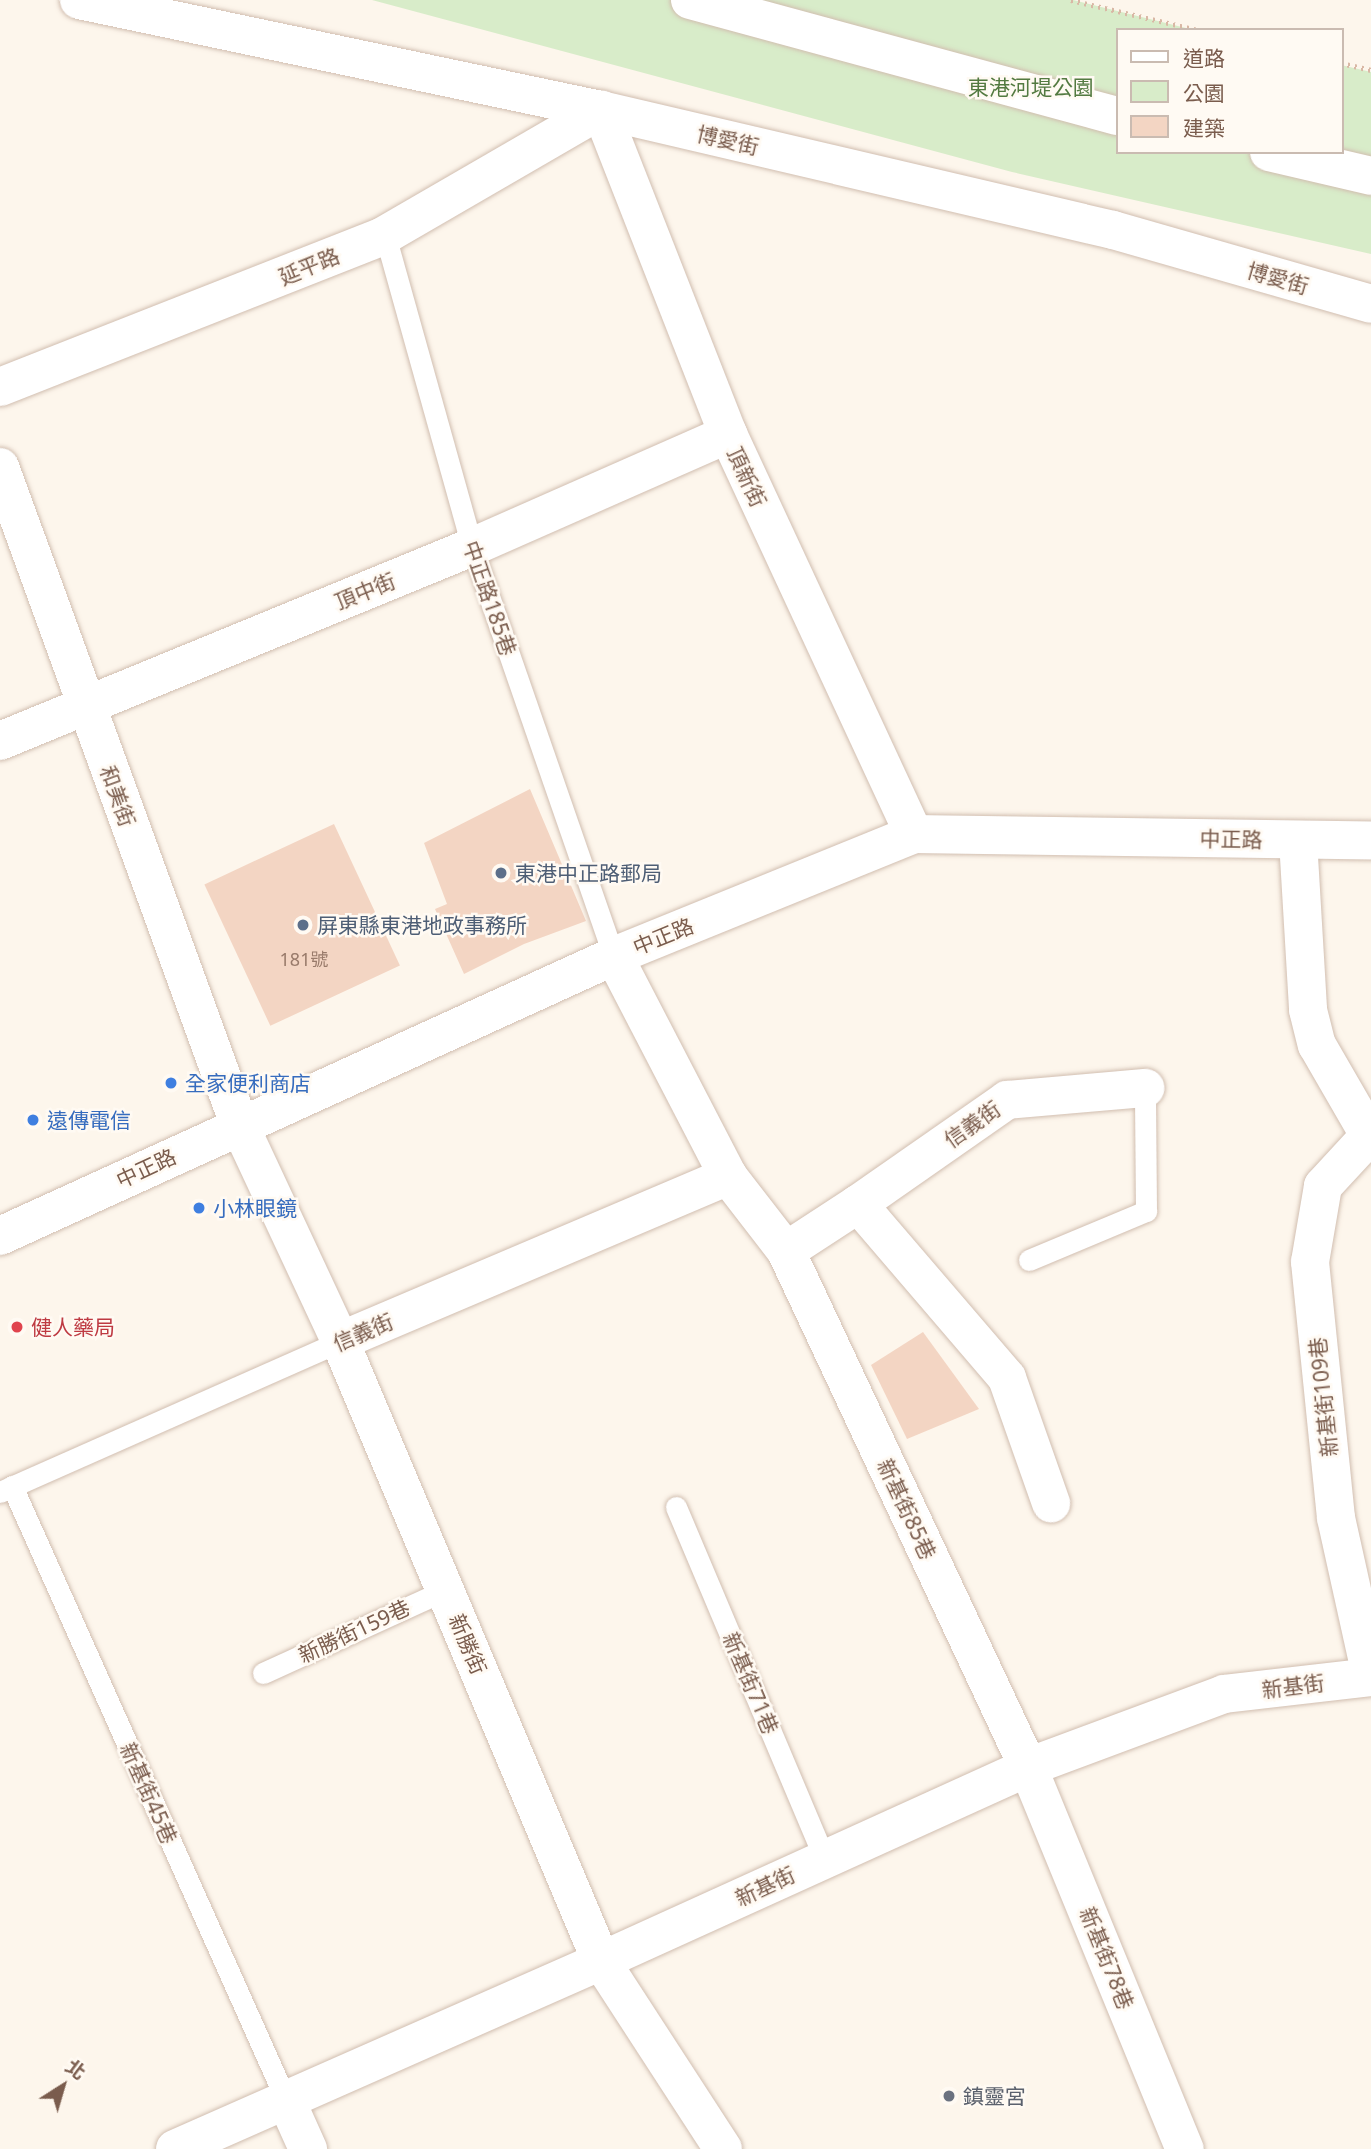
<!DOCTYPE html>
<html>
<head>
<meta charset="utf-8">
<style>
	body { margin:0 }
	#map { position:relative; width:1371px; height:2149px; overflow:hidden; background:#fdf6ec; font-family:"Noto Sans","Noto Sans TC",sans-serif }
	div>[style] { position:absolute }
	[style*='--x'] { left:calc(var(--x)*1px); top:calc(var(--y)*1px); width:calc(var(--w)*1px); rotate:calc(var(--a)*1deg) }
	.green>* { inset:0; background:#d8ecc9 }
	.building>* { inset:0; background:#f3d5c3; transform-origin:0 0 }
	.path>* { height:4.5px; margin-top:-2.25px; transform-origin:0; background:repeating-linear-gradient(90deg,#d9b8a5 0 2px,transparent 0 7px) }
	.roads { filter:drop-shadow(0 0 2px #d1beb0) drop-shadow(0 0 2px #d1beb0) }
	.lane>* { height:21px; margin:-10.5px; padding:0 10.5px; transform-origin:10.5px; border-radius:10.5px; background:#fff }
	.street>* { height:38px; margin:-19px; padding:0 19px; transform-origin:19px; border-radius:19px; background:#fff }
	.secondary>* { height:38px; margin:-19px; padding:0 19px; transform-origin:19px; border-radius:19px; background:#fff }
	.dots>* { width:19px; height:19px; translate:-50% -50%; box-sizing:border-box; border:4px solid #fffaf3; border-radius:50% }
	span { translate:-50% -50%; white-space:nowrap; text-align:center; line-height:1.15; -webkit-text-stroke:5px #fffaf3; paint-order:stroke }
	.number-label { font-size:18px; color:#987a6a }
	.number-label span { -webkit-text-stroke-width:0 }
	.park-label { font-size:21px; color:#537a41 }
	.street-label { font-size:21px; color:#7a5c4d }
	.service-label { font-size:21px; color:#4e5e75 }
	.left { translate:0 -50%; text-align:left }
	.shop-label { font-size:21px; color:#366cbe }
	.health-label { font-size:21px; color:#be3a42 }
	.worship-label { font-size:21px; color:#5b616d }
	.legend { position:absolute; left:1116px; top:28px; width:228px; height:126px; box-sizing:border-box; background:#fffaf3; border:2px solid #cabbb1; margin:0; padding:9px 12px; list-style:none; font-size:21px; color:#7a5c4d }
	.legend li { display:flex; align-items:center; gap:14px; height:35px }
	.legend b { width:35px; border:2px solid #cabbb1 }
	.north { position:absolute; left:28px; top:2051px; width:70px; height:70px; -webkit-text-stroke:5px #fffaf3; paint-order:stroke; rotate:37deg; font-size:19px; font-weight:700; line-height:28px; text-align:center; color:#7a5c4d }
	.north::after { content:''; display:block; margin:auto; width:24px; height:32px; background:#7a5c4d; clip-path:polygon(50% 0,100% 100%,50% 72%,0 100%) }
</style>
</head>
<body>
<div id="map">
	<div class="green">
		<div style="clip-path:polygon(372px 0,1073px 0,1194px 30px,1117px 30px,1117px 152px,1341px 152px,1341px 65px,1371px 72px,1371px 254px,1012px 172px)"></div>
	</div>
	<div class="building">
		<div style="clip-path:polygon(530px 789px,586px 921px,524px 944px,464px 974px,435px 909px,447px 904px,424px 843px)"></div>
		<div style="left:334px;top:824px;width:156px;height:143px;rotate:65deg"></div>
		<div style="clip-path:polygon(923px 1332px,979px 1409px,907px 1439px,871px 1365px)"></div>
	</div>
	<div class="path">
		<div style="--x:1071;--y:0;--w:130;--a:13.3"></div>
		<div style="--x:1341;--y:63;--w:31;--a:13"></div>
	</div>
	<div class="roads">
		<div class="lane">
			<div style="--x:385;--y:235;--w:324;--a:74.4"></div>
			<div style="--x:472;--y:547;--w:433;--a:70.9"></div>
			<div style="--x:1029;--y:1260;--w:127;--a:-22.7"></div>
			<div style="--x:1146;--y:1211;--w:123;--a:-90.5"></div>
			<div style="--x:12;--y:1486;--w:672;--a:65.95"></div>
			<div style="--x:0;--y:1492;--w:372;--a:-23.9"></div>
			<div style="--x:676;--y:1507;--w:382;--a:67.1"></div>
			<div style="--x:263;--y:1673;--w:200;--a:-24.5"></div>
		</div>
		<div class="street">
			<div style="--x:79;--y:0;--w:533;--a:11.9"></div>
			<div style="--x:601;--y:110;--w:526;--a:13.19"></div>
			<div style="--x:1113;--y:230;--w:268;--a:16"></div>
			<div style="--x:690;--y:0;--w:442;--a:15.2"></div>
			<div style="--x:1269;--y:152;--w:105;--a:13.2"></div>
			<div style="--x:0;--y:387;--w:414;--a:-21.5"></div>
			<div style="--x:385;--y:235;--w:250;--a:-30.1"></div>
			<div style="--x:601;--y:110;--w:348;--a:68.6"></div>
			<div style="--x:728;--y:434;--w:441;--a:65.1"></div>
			<div style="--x:0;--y:467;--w:699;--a:70.01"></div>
			<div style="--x:239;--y:1124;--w:239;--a:65"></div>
			<div style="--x:340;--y:1341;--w:673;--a:67.17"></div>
			<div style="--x:601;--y:1961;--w:224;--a:57"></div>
			<div style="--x:0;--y:741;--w:510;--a:-22.34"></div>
			<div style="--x:472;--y:547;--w:280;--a:-23.8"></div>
			<div style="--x:1298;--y:840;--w:170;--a:86.6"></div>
			<div style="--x:1308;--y:1010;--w:36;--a:76"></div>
			<div style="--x:1317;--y:1045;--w:104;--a:60"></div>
			<div style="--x:614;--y:956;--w:248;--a:62.6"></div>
			<div style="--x:728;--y:1176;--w:95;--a:52.3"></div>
			<div style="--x:786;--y:1251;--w:570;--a:64.87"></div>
			<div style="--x:1028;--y:1767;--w:413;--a:67.7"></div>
			<div style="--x:1371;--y:1134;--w:71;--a:132.7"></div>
			<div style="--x:1323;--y:1186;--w:77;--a:99.7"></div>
			<div style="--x:1310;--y:1262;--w:257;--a:84.2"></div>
			<div style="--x:1336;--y:1518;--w:162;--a:77.5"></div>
			<div style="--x:858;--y:1204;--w:182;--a:-34.9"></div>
			<div style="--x:1007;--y:1100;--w:139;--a:-5"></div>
			<div style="--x:786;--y:1251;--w:86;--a:-33.1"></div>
			<div style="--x:858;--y:1204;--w:229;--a:49.4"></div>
			<div style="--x:1007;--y:1378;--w:133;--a:70.6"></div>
			<div style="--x:340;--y:1341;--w:422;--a:-23"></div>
			<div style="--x:286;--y:2100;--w:54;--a:65.8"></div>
			<div style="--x:175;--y:2149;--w:466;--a:-23.8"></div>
			<div style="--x:601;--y:1961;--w:469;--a:-24.4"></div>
			<div style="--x:1028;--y:1767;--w:209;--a:-20.4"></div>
			<div style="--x:1224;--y:1694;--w:148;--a:-6.6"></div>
		</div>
		<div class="secondary">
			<div style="--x:0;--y:1236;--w:675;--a:-24.51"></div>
			<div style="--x:614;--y:956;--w:324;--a:-22.1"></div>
			<div style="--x:914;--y:834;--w:457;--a:0.8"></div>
		</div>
	</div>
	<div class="dots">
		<div style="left:501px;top:873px;background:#5c6f8a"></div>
		<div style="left:303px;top:925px;background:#5c6f8a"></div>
		<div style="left:171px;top:1083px;background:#3f7fe0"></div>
		<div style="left:33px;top:1120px;background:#3f7fe0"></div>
		<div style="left:199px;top:1208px;background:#3f7fe0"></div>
		<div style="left:17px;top:1327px;background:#e0444e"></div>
		<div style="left:949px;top:2096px;background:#6b7280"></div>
	</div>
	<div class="number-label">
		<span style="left:304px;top:959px">181號</span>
	</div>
	<div class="park-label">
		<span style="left:1031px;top:87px">東港河堤公園</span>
	</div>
	<div class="street-label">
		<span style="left:728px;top:140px;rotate:13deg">博愛街</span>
		<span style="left:309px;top:266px;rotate:-22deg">延平路</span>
		<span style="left:1278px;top:278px;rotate:16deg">博愛街</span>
		<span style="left:747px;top:477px;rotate:65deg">頂新街</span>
		<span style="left:365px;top:591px;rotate:-22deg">頂中街</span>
		<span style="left:490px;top:598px;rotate:71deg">中正路185巷</span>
		<span style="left:118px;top:796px;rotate:70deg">和美街</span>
		<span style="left:1231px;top:839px;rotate:1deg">中正路</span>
		<span style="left:663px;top:936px;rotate:-22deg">中正路</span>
		<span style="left:972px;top:1124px;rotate:-35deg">信義街</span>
		<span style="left:146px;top:1168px;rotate:-25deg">中正路</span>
		<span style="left:363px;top:1332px;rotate:-23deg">信義街</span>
		<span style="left:1323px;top:1397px;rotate:-96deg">新基街109巷</span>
		<span style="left:907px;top:1509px;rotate:65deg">新基街85巷</span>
		<span style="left:354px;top:1631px;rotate:-25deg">新勝街159巷</span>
		<span style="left:468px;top:1644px;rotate:67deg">新勝街</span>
		<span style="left:751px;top:1683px;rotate:67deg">新基街71巷</span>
		<span style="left:1293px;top:1686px;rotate:-7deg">新基街</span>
		<span style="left:149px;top:1793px;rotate:66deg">新基街45巷</span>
		<span style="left:765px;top:1886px;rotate:-25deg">新基街</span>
		<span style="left:1107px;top:1958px;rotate:68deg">新基街78巷</span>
	</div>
	<div class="service-label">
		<span class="left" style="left:515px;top:873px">東港中正路郵局</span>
		<span class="left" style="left:317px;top:925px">屏東縣東港地政事務所</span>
	</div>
	<div class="shop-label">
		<span class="left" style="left:185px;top:1083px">全家便利商店</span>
		<span class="left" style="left:47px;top:1120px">遠傳電信</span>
		<span class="left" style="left:213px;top:1208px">小林眼鏡</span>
	</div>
	<div class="health-label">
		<span class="left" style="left:31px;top:1327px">健人藥局</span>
	</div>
	<div class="worship-label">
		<span class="left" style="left:963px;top:2096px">鎮靈宮</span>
	</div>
	<ul class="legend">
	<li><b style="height:9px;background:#fff"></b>道路</li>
	<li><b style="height:19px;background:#d8ecc9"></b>公園</li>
	<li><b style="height:19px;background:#f3d5c3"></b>建築</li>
	</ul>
	<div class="north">北</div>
</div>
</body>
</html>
